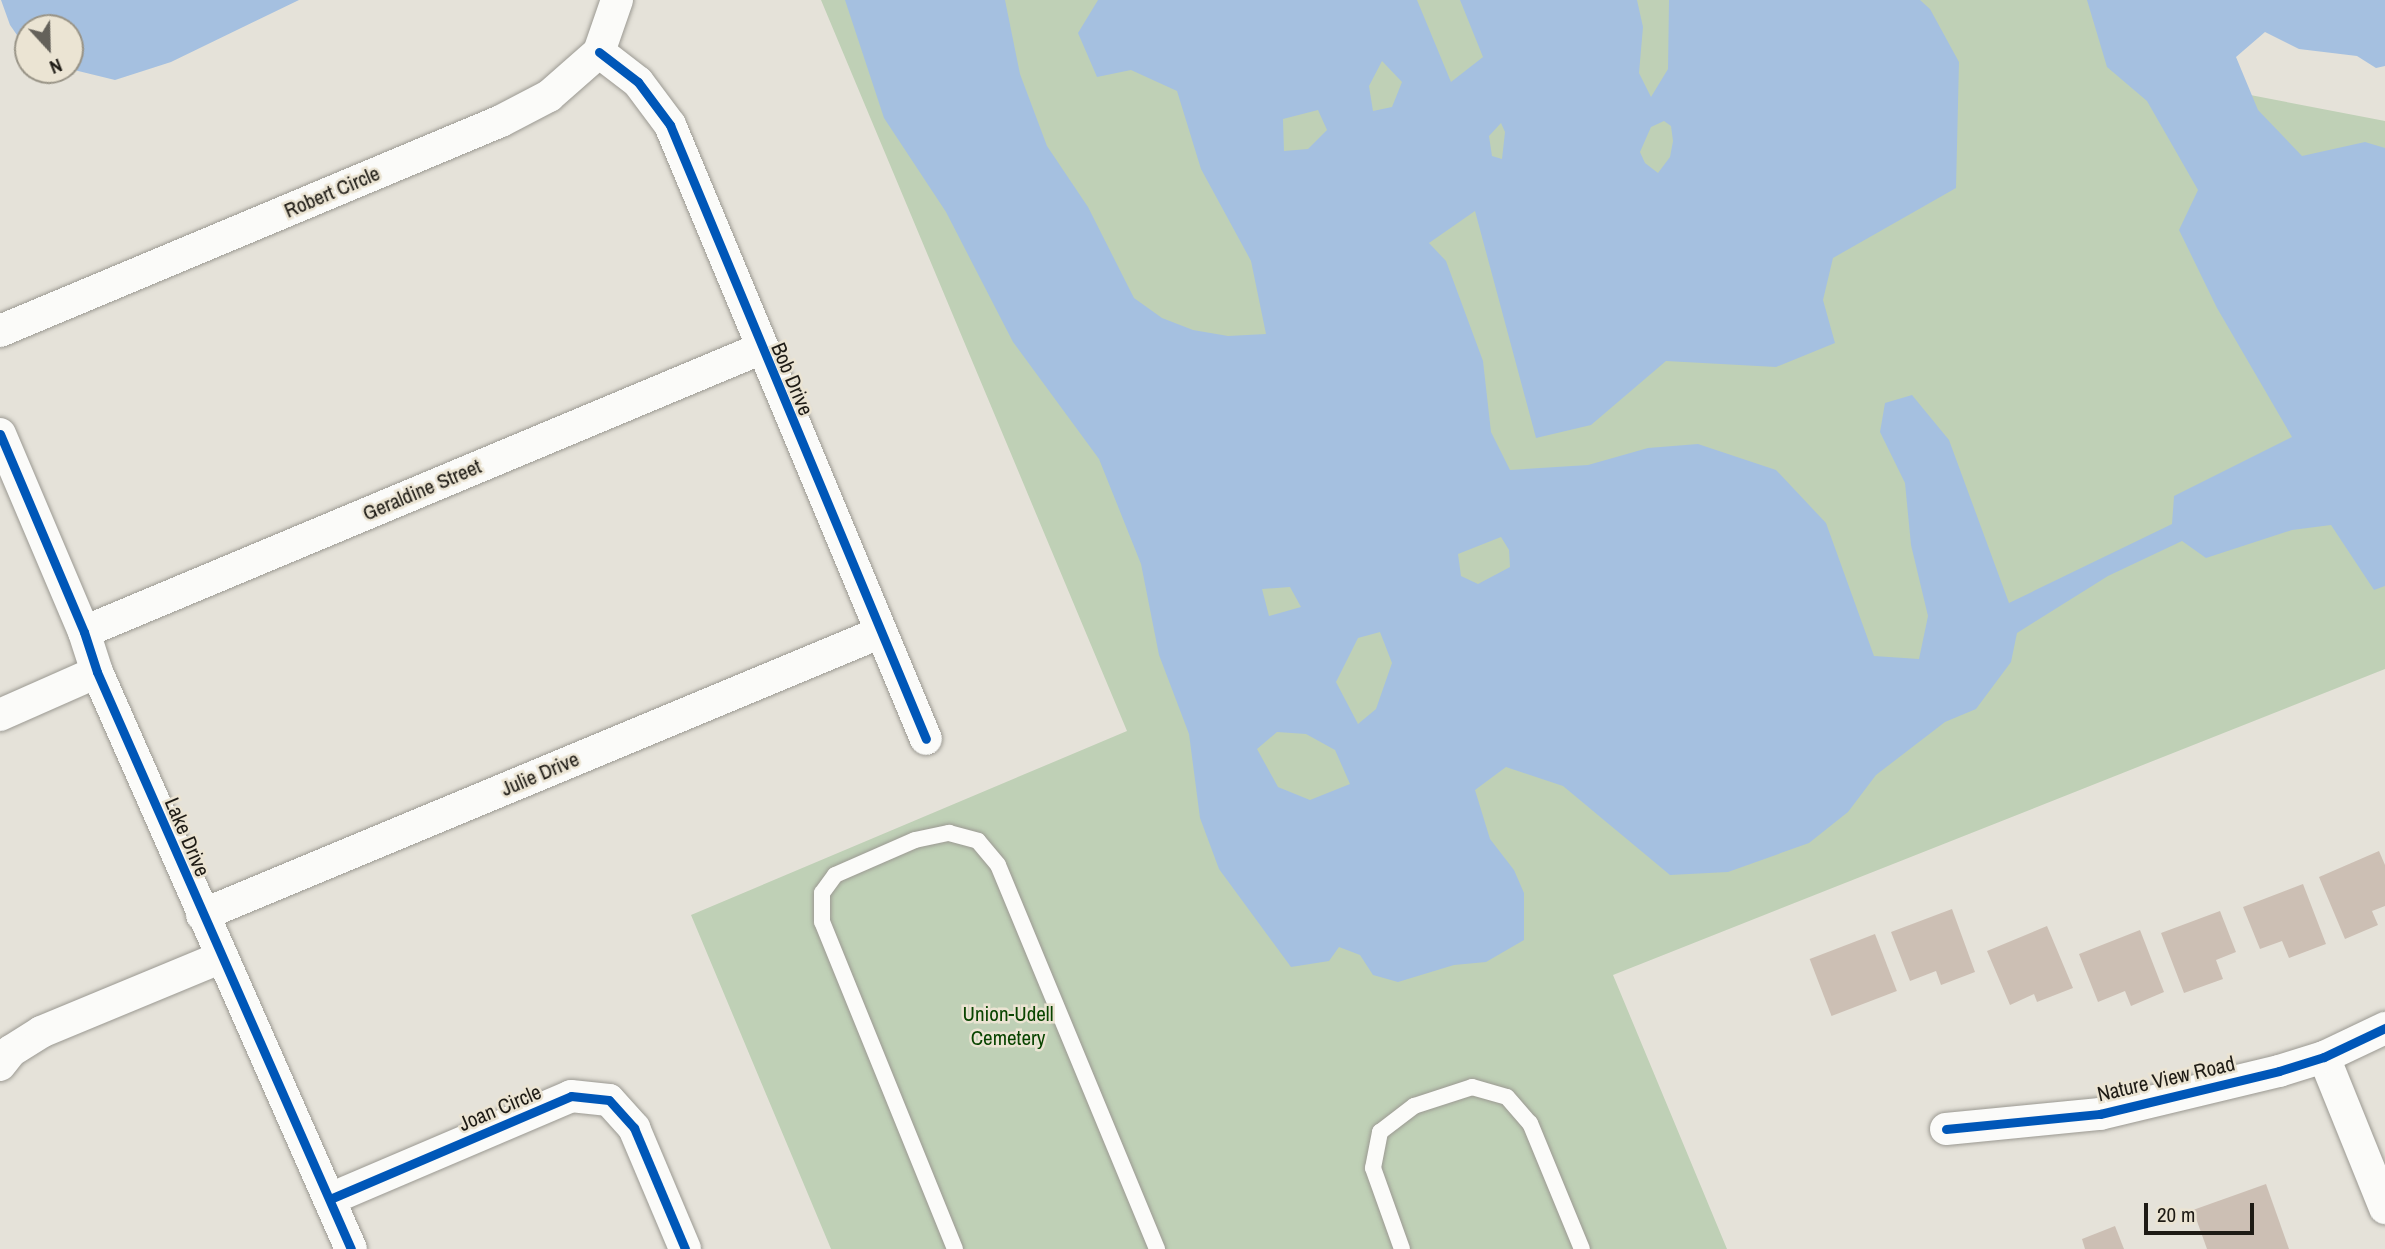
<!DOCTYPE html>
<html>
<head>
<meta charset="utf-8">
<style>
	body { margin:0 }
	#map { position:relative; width:2385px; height:1249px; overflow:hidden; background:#e5e2d9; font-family:"Archivo Narrow",sans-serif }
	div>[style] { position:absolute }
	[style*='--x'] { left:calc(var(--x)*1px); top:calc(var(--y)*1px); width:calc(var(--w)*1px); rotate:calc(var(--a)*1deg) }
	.green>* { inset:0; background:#bfd0b6 }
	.water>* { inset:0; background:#a5c0e0 }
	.building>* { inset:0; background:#ccbfb4; transform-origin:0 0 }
	.roads { filter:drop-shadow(0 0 2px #9b9992) drop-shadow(0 0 2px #9b9992) }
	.lane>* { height:16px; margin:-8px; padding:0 8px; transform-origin:8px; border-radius:8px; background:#fbfbf9 }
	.street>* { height:32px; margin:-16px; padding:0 16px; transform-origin:16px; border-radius:16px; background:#fbfbf9 }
	.cycleway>* { height:9px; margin:-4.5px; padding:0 4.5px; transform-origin:4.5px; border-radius:4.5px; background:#0057b8 }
	span { translate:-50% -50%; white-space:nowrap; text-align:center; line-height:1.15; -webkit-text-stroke:5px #ebe4d3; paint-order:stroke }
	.street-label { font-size:21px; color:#1e1b15 }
	.park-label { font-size:21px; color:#094500 }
	.north { position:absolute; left:14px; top:14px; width:70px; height:70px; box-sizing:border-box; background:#ebe4d3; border:2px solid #999487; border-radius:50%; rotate:158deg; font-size:19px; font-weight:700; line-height:28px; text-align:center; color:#1e1b15 }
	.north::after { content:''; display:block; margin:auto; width:24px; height:32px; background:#64615a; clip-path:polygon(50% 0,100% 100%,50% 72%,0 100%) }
	.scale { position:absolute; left:2144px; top:1203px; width:110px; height:32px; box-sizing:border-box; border:4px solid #1e1b15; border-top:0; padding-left:9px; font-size:21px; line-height:24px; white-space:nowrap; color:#1e1b15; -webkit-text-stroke:5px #ebe4d3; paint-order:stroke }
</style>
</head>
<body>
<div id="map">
	<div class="green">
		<div style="clip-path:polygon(821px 0,2160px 0,2193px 84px,2385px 121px,2385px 669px,1613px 975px,1727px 1249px,831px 1249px,691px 915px,1127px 731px)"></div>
	</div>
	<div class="water">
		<div style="clip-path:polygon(1px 0,299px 0,171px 62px,115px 80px,70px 69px,70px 28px,28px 28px,26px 48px,10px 25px)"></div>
		<div style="clip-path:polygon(evenodd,845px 0,1005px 0,1020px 74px,1047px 146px,1088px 207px,1134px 298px,1162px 318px,1193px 330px,1228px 336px,1266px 334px,1251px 261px,1201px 169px,1177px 91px,1131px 70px,1097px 77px,1078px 33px,1098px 0,1417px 0,1451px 82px,1483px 57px,1460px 0,1637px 0,1643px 27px,1639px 73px,1651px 97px,1668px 69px,1669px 0,1920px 0,1930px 9px,1959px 62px,1956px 188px,1833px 258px,1823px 300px,1835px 343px,1776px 367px,1666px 361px,1591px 425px,1536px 438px,1475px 211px,1429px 243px,1446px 261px,1483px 361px,1491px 432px,1510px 470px,1588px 465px,1648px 448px,1698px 444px,1776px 470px,1826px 523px,1874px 656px,1919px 659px,1928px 616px,1911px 545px,1905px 483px,1880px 432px,1885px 403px,1912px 395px,1949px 440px,2009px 603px,2172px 524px,2174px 496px,2292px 437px,2217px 308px,2179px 230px,2198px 190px,2147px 101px,2107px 67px,2087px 0,2385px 0,2385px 66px,2376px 68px,2357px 56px,2299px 49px,2265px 32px,2236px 57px,2258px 110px,2302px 156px,2365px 142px,2385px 148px,2385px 586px,2374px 590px,2331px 525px,2292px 530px,2206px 558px,2182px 541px,2108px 576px,2017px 633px,2011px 662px,1976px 709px,1945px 722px,1876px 775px,1848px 812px,1809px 843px,1728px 872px,1670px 875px,1563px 786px,1506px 767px,1475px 790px,1490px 839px,1514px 870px,1524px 893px,1524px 940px,1486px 962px,1454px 965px,1398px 982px,1373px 975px,1360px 955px,1339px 947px,1329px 961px,1291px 967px,1219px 869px,1200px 818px,1189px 734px,1159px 655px,1141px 564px,1099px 459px,1013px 342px,946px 212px,884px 118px,845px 0,1382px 61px,1402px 82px,1392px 107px,1373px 111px,1369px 86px,1382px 61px,845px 0,1318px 110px,1327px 130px,1308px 149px,1284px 151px,1283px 119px,1318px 110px,845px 0,1664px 121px,1671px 126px,1673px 141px,1670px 157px,1658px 173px,1645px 163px,1640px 152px,1651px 127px,1664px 121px,845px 0,1501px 123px,1505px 132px,1502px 159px,1492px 156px,1489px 136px,1501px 123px,845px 0,1501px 537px,1509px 550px,1510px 567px,1478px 584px,1461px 576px,1458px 554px,1501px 537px,845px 0,1290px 587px,1301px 607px,1269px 616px,1262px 589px,1290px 587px,845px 0,1380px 632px,1392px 663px,1376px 709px,1358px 724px,1336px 682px,1358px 638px,1380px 632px,845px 0,1277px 732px,1306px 734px,1335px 750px,1350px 784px,1310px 800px,1278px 787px,1257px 749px,1277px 732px)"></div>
	</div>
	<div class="building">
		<div style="clip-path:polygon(2379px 851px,2385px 865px,2385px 906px,2372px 911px,2378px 925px,2345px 939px,2319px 877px)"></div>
		<div style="clip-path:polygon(2303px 884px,2326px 944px,2289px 958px,2282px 941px,2260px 949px,2243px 907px)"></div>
		<div style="clip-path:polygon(1952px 909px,1975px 972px,1941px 985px,1936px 971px,1910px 981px,1891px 932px)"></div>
		<div style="clip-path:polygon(2220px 911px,2236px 952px,2216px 960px,2223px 979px,2184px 993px,2161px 933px)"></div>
		<div style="clip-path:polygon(2047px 926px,2073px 988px,2037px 1002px,2034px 994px,2010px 1005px,1987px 951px)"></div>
		<div style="clip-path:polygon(2140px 930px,2164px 992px,2131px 1006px,2125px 991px,2098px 1002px,2079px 954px)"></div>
		<div style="left:1875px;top:934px;width:61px;height:70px;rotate:69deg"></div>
		<div style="clip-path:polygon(2266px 1184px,2289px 1249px,2207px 1249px,2193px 1210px)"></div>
		<div style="clip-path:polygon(2115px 1226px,2124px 1249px,2085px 1249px,2082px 1239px)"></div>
	</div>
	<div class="roads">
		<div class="lane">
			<div style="--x:955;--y:1249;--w:353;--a:-112.1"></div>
			<div style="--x:822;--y:922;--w:29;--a:-90"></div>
			<div style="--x:822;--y:893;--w:22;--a:-54"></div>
			<div style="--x:835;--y:875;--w:87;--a:-23.6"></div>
			<div style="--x:915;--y:840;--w:35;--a:-12"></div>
			<div style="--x:949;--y:833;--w:30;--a:15"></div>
			<div style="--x:978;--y:841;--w:31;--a:50"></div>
			<div style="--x:998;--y:865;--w:416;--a:67.5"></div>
			<div style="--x:1402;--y:1249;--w:86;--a:-109.7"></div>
			<div style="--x:1373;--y:1168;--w:37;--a:-79"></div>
			<div style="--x:1380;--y:1132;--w:43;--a:-37.4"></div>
			<div style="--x:1414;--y:1106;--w:61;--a:-18.1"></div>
			<div style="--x:1472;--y:1087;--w:36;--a:16"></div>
			<div style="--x:1507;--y:1097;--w:35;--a:49"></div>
			<div style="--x:1530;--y:1123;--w:136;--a:67.6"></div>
		</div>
		<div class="street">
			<div style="--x:599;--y:52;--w:49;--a:37.6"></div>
			<div style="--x:638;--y:82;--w:54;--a:53.3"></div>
			<div style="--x:670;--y:125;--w:665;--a:67.37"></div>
			<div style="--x:0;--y:331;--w:543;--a:-22.74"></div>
			<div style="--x:501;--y:121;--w:54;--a:-27.5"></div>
			<div style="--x:549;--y:96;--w:67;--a:-41.3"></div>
			<div style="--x:599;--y:52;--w:55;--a:-70.9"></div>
			<div style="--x:0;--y:434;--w:215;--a:67"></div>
			<div style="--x:84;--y:632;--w:42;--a:72"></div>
			<div style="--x:97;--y:672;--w:630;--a:66.24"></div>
			<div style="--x:84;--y:632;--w:733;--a:-22.72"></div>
			<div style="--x:0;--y:715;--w:106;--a:-23.9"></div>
			<div style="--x:202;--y:915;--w:733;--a:-22.61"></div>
			<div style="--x:2324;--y:1057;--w:163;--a:68"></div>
			<div style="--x:0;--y:1065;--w:18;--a:-52"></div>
			<div style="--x:11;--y:1051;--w:36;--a:-32"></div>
			<div style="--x:41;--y:1032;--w:194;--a:-22.5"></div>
			<div style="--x:1946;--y:1129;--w:155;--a:-5.6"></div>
			<div style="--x:2100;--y:1114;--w:184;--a:-13.5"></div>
			<div style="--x:2279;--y:1071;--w:47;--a:-17.3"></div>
			<div style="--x:2324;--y:1057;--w:68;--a:-25.4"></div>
			<div style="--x:330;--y:1199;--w:262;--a:-23.1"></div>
			<div style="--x:571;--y:1096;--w:38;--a:6"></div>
			<div style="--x:609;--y:1100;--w:38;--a:48"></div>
			<div style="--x:634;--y:1128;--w:131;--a:67.1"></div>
		</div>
	</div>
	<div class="cycleway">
		<div style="--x:599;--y:52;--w:49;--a:37.6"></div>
		<div style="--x:638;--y:82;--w:54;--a:53.3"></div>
		<div style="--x:670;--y:125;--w:665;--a:67.37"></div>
		<div style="--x:0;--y:434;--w:215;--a:67"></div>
		<div style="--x:84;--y:632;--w:42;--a:72"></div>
		<div style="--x:97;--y:672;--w:630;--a:66.24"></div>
		<div style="--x:1946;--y:1129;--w:155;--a:-5.6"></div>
		<div style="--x:2100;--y:1114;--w:184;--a:-13.5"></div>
		<div style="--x:2279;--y:1071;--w:47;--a:-17.3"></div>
		<div style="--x:2324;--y:1057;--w:68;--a:-25.4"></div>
		<div style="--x:330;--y:1199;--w:262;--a:-23.1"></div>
		<div style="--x:571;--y:1096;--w:38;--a:6"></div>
		<div style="--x:609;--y:1100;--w:38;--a:48"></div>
		<div style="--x:634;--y:1128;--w:131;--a:67.1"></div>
	</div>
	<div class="street-label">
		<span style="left:332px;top:192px;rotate:-23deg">Robert Circle</span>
		<span style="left:792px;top:379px;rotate:67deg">Bob Drive</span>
		<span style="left:422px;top:490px;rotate:-23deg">Geraldine Street</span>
		<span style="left:540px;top:774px;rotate:-23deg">Julie Drive</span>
		<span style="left:187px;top:837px;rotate:67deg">Lake Drive</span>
		<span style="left:2166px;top:1079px;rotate:-13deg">Nature View Road</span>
		<span style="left:500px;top:1108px;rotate:-23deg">Joan Circle</span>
	</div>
	<div class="park-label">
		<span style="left:1008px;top:1026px">Union-Udell<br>Cemetery</span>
	</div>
	<div class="north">N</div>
	<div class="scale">20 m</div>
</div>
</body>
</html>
